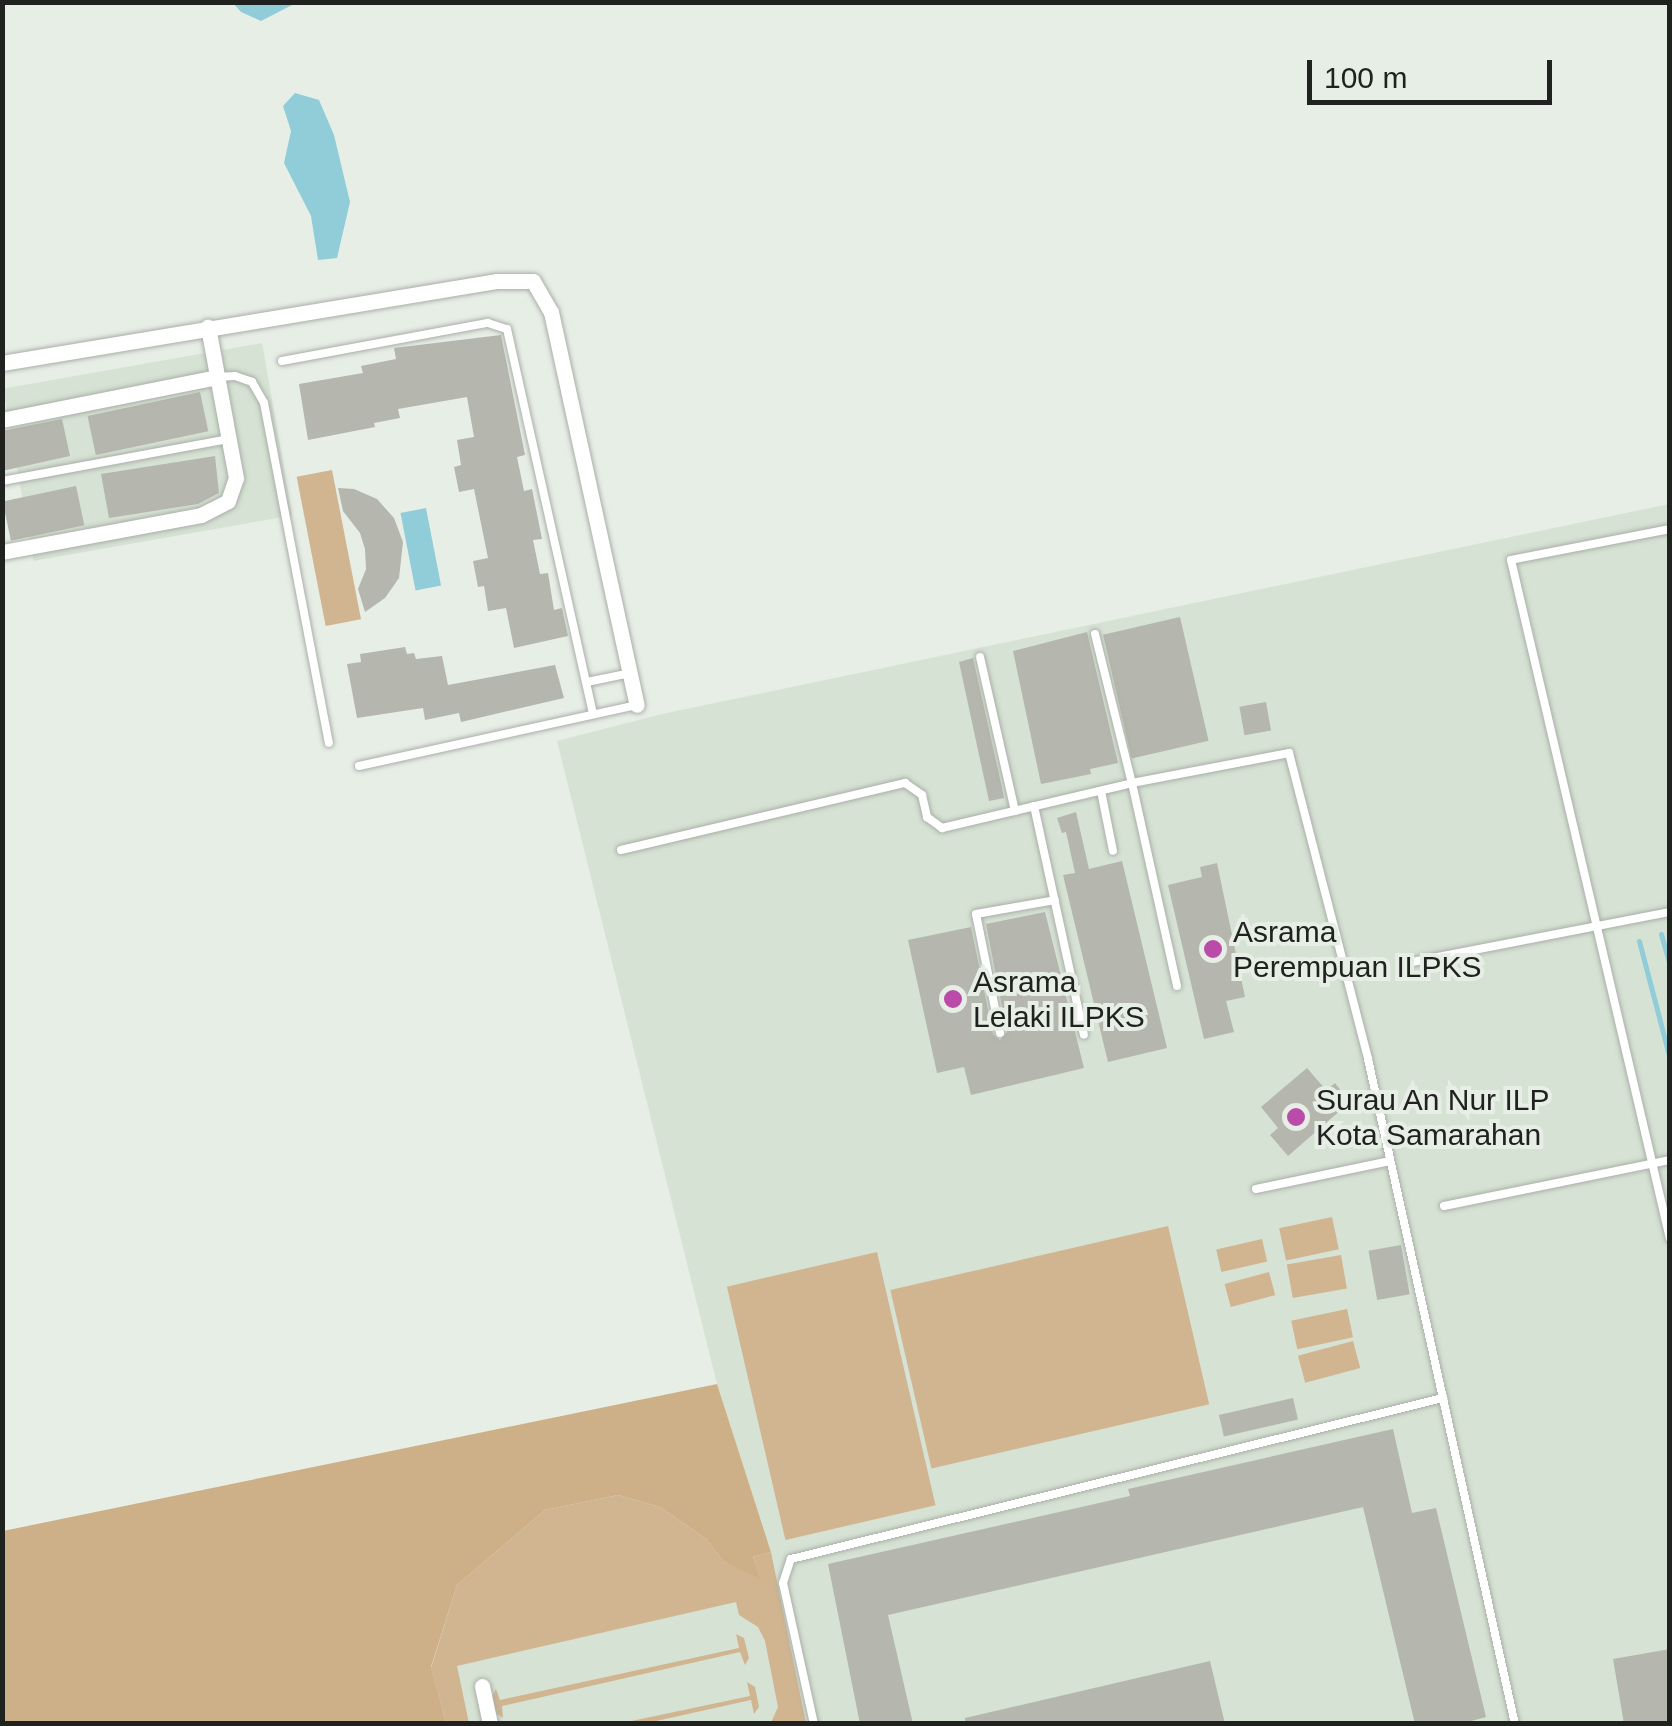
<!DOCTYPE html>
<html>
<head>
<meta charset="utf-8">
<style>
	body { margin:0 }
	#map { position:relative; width:1672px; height:1726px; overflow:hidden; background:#e7eee6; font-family:Arial,sans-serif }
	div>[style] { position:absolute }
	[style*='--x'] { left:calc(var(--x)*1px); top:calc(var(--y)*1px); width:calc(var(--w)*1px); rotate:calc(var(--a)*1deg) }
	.built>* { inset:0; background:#d6e2d4; transform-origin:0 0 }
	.green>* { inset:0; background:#d0b590; transform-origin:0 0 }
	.forest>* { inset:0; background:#ceb088 }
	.water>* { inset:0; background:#90cdd8; transform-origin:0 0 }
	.stream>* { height:5px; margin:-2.5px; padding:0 2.5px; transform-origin:2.5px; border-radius:2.5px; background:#90cdd8 }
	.building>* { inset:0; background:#b5b6ad; transform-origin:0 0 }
	.roads { filter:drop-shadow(0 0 2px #a9afa8) drop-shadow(0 0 2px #a9afa8) }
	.service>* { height:8px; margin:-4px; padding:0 4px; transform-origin:4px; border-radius:4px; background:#fff }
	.minor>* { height:15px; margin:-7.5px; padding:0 7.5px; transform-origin:7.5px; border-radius:7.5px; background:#fff }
	.dots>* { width:28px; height:28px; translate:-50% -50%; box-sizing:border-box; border:5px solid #e7eee6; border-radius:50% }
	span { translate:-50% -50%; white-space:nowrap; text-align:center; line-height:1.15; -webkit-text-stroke:8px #e7eee6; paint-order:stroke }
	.poi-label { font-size:30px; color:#20221f }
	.left { translate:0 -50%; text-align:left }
	.frame { position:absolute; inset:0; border:5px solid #20221f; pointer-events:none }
	.scale { position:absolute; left:1307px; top:60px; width:245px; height:45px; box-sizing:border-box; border:5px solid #20221f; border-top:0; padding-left:12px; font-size:30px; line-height:35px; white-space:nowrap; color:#20221f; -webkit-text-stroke:8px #e7eee6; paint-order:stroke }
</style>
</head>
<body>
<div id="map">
	<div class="built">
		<div style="left:262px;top:343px;width:175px;height:263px;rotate:80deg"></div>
		<div style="clip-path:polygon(1669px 504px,1669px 1723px,469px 1724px,456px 1666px,777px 1592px,771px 1552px,717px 1384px,557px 741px,662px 714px)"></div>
	</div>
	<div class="green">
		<div style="left:332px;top:470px;width:152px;height:36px;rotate:79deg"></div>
		<div style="left:1332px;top:1217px;width:33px;height:54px;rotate:78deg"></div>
		<div style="left:1168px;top:1226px;width:183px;height:285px;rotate:77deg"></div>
		<div style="left:1262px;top:1239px;width:23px;height:47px;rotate:77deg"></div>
		<div style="left:877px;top:1252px;width:260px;height:154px;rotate:77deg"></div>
		<div style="left:1341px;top:1255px;width:34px;height:55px;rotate:80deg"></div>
		<div style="left:1269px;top:1272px;width:24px;height:46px;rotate:75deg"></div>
		<div style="left:1347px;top:1309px;width:29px;height:57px;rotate:78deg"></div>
		<div style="left:1353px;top:1341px;width:28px;height:57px;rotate:75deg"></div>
		<div style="clip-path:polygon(618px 1495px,660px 1507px,706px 1539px,724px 1562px,759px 1577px,753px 1557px,771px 1552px,806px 1723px,771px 1723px,778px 1707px,765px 1641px,758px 1627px,739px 1615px,736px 1602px,457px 1666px,469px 1723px,446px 1723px,431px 1668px,457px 1585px,545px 1510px)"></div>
		<div style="clip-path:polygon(736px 1634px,744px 1638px,749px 1658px,745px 1665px,740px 1652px,502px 1706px,503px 1718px,494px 1712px,491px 1698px,496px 1689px,500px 1700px,739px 1648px)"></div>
		<div style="clip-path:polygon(747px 1682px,755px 1687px,759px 1707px,754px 1714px,751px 1700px,647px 1723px,622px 1723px,750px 1696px)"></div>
	</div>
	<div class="forest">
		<div style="clip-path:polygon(717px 1384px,771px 1552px,753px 1557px,760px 1579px,724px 1562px,706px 1539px,660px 1507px,618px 1495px,545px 1510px,457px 1585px,431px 1667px,446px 1723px,3px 1723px,3px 1531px)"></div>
	</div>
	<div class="water">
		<div style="clip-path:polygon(296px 3px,261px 21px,241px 12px,233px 3px)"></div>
		<div style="clip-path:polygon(295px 93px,319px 100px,334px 135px,350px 202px,337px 258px,318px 260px,311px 216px,284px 163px,291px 131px,283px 106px)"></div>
		<div style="left:426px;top:508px;width:79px;height:26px;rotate:79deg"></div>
	</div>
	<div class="stream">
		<div style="--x:1661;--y:934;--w:33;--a:74"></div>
		<div style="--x:1639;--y:941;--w:122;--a:75.3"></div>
	</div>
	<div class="building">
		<div style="clip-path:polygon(501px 335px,525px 455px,517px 457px,524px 491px,532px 489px,542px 539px,533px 540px,540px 574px,548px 573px,554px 610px,562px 608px,568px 636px,514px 648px,506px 608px,488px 611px,484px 586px,478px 587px,473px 561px,488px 558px,474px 489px,459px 492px,454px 467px,461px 465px,457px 440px,474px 437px,467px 397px,398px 409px,400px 418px,374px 423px,375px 427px,308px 440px,299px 384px,363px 373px,361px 366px,396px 359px,394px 348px)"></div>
		<div style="left:200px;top:392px;width:40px;height:115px;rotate:78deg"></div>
		<div style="clip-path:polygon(62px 419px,70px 456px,2px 471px,2px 431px)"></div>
		<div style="clip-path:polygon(215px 456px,219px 493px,198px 504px,109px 518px,101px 474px)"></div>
		<div style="left:76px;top:486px;width:40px;height:75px;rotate:78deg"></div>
		<div style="clip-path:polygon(338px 488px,354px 489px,377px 499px,394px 518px,403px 542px,399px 578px,385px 598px,365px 612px,358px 589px,366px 569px,365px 549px,360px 533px,343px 511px)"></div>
		<div style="left:1180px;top:617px;width:127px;height:79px;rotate:77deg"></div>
		<div style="clip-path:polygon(1087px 632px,1118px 763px,1090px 769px,1091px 774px,1041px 784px,1013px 651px)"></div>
		<div style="clip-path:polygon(405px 647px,407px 654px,414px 653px,416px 659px,442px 656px,448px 685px,555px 665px,564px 698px,461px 722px,459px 713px,425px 720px,423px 708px,357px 718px,347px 664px,361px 662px,360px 654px)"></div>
		<div style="clip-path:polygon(973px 658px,1001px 783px,1004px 798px,989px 801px,959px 662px)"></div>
		<div style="left:1266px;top:702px;width:29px;height:27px;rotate:80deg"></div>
		<div style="clip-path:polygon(1076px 812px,1089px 869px,1122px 861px,1167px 1048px,1108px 1062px,1063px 875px,1075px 873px,1066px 832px,1062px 833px,1057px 818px)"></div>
		<div style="clip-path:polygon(1217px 863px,1245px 997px,1226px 1001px,1234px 1032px,1204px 1039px,1168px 885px,1202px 877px,1200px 867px)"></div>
		<div style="clip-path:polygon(1045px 912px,1084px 1068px,971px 1095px,964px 1067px,937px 1073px,908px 940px,971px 927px,993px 1034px,1000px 1040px,1007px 1032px,986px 924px)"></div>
		<div style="clip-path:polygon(1307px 1068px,1326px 1090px,1335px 1083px,1345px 1096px,1337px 1103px,1342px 1109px,1288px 1156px,1270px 1135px,1278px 1128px,1261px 1107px)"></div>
		<div style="left:1401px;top:1245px;width:50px;height:33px;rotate:80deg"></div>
		<div style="left:1293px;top:1398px;width:22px;height:76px;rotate:77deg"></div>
		<div style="clip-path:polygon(1393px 1429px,1412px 1513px,1436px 1508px,1486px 1717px,1460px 1724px,1415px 1724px,1363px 1507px,888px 1615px,913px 1724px,860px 1724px,828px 1564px,1130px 1496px,1128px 1489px)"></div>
		<div style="clip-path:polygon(1670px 1649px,1670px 1724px,1624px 1724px,1613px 1659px)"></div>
		<div style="clip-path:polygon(1210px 1661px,1225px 1724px,965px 1724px,965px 1718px)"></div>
	</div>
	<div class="roads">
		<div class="service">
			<div style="--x:282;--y:361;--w:209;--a:-10.5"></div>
			<div style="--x:488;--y:323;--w:20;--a:18"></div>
			<div style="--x:507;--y:329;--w:394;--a:77.4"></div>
			<div style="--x:217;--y:377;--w:18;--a:-3"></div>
			<div style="--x:235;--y:376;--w:18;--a:19"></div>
			<div style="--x:252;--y:382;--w:24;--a:60"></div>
			<div style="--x:264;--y:403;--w:346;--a:79.2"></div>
			<div style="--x:2;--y:481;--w:231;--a:-10.5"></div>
			<div style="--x:1670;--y:529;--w:162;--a:169"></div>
			<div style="--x:1511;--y:560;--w:697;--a:76.82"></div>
			<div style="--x:1095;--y:634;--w:154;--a:76.1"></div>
			<div style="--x:1132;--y:783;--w:160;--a:-10.8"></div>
			<div style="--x:1289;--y:753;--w:316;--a:75.5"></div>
			<div style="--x:1368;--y:1059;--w:681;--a:77.54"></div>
			<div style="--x:980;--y:657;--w:158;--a:77.2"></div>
			<div style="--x:587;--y:682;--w:45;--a:-11.6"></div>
			<div style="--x:359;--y:766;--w:285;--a:-12.4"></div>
			<div style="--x:1101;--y:791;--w:61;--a:78.7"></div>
			<div style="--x:1034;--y:806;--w:234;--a:77.7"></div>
			<div style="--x:621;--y:850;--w:292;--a:-13.3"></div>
			<div style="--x:905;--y:783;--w:21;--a:35"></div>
			<div style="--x:922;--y:795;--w:23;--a:77"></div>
			<div style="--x:927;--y:817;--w:19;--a:36"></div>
			<div style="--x:942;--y:828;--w:195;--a:-13.3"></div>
			<div style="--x:1132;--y:783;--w:208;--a:77.5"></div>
			<div style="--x:1407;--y:963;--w:268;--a:-11"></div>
			<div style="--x:1000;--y:1033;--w:121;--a:-101.4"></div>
			<div style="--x:976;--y:914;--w:80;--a:-10"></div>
			<div style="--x:1256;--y:1189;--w:137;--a:-11.8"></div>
			<div style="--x:1444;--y:1206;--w:231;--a:-11.5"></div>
			<div style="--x:814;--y:1724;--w:144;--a:-102.4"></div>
			<div style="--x:783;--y:1583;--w:25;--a:-72"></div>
			<div style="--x:791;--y:1559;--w:672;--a:-13.87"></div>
		</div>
		<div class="minor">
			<div style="--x:2;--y:363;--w:502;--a:-9.41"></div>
			<div style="--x:497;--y:281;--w:36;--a:0"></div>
			<div style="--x:533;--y:281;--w:36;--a:60"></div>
			<div style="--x:551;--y:312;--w:402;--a:77.7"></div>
			<div style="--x:2;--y:420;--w:219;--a:-11.3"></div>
			<div style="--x:2;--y:552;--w:202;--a:-10.5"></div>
			<div style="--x:201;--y:515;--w:30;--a:-27"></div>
			<div style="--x:228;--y:501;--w:24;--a:-71"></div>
			<div style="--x:236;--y:478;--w:154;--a:-100.5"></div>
			<div style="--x:482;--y:1686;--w:39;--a:78"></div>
		</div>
	</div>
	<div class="dots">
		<div style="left:1213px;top:949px;background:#ba4ba8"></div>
		<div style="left:953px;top:999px;background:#ba4ba8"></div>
		<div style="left:1296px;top:1117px;background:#ba4ba8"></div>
	</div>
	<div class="poi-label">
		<span class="left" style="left:1233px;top:949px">Asrama<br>Perempuan ILPKS</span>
		<span class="left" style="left:973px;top:999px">Asrama<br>Lelaki ILPKS</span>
		<span class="left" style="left:1316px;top:1117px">Surau An Nur ILP<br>Kota Samarahan</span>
	</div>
	<div class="frame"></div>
	<div class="scale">100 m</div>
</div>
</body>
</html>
